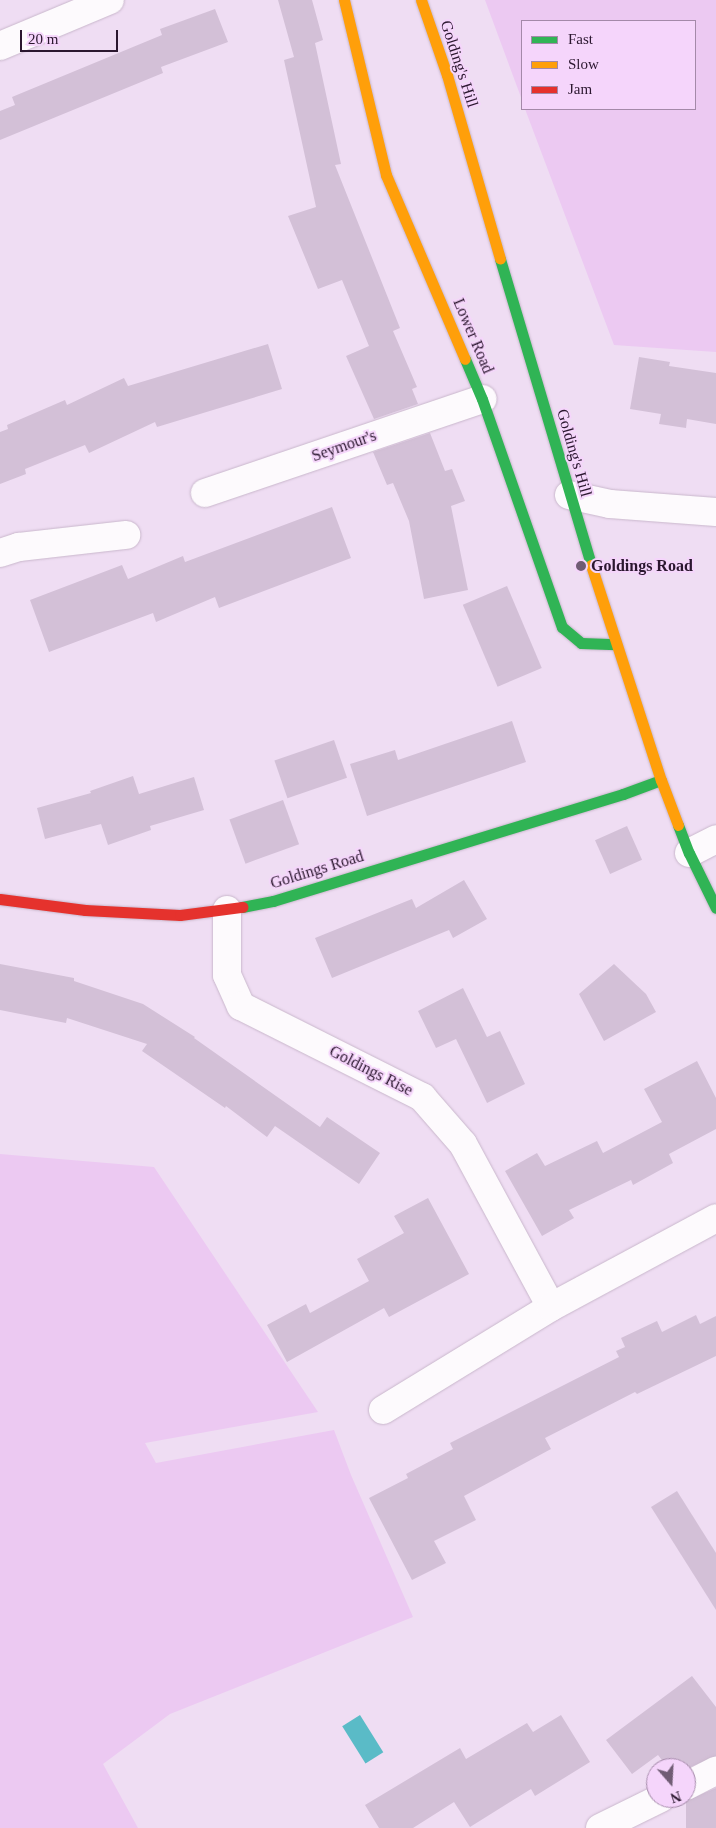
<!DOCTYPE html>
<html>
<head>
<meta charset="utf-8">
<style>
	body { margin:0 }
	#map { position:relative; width:716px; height:1828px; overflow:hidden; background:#efddf3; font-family:"Times New Roman",serif }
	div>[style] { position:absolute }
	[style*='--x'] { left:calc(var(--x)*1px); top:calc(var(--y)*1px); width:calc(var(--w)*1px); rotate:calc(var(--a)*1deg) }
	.green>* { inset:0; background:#ecc9f2 }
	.water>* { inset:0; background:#5abbc7; transform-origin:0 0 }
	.building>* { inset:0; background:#d3c0d7; transform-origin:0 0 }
	.roads { filter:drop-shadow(0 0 1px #c9b7cc) drop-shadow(0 0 1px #c9b7cc) }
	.street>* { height:28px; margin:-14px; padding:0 14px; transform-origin:14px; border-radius:14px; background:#fdfafd }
	.fast>* { height:11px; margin:-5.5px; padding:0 5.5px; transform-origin:5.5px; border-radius:5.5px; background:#30b455 }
	.slow>* { height:11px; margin:-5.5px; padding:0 5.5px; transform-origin:5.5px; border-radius:5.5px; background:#ff9f0a }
	.jam>* { height:11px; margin:-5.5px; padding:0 5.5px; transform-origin:5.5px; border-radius:5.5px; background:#e5322d }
	.dots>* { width:14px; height:14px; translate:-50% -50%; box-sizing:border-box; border:2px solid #f5d5fb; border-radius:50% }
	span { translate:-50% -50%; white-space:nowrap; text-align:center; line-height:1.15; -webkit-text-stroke:4px #f5d5fb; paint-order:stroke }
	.street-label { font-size:16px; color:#2b172f }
	.poi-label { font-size:16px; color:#2b172f; font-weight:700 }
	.left { translate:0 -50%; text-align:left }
	.legend { position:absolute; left:521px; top:20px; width:175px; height:90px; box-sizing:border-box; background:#f5d5fb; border:1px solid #a489a9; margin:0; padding:6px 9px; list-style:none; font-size:15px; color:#2b172f }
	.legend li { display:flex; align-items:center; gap:10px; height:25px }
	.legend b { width:25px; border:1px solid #a489a9 }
	.north { position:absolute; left:646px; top:1758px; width:50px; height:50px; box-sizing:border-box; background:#f5d5fb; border:1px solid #a489a9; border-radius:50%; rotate:161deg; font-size:14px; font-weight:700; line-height:20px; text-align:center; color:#2b172f }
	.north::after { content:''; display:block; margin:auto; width:18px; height:22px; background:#705c74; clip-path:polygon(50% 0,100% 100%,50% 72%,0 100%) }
	.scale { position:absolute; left:20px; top:30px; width:98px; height:22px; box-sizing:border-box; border:2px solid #2b172f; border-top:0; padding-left:6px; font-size:15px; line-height:18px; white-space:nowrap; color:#2b172f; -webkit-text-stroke:4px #f5d5fb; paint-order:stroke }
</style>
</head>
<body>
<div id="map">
	<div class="green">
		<div style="clip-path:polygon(485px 0,716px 0,716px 352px,614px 345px,525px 109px,695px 109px,695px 21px,522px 21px,522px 100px)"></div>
		<div style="clip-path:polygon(0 1154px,154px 1167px,318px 1412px,145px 1443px,156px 1463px,334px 1430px,351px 1475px,413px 1617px,170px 1714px,103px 1764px,138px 1828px,0 1828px)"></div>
	</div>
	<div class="water">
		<div style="left:360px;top:1715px;width:44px;height:21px;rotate:58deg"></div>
	</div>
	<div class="building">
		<div style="clip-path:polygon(278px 0,312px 0,323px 40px,315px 43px,341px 164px,335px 165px,400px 328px,393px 331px,417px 387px,412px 389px,418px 404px,374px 419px,346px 356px,369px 346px,342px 280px,318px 289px,288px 216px,316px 207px,284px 60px,294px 57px)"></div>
		<div style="clip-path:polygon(215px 9px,228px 42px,161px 67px,163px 73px,0 140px,0 111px,15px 105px,12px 97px,162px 35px,160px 29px)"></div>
		<div style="clip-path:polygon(268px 344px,282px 389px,157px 427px,155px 422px,89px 453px,85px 445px,25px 469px,26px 474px,0 484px,0 432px,8px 429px,7px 425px,65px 400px,67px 405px,124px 378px,128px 386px)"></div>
		<div style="clip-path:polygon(639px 357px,670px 362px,669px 366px,716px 373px,716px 424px,687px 419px,686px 428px,659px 424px,661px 414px,630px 409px)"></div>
		<div style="clip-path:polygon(430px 433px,445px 471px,452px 469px,465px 501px,451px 506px,468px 590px,424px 599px,409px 521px,393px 483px,387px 485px,373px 452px)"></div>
		<div style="clip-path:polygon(332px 507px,351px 558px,219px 608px,215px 597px,156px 622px,153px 613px,49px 652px,30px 600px,122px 565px,128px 579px,183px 556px,185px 562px)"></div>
		<div style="left:507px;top:586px;width:89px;height:48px;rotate:67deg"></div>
		<div style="clip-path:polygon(512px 721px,526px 762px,367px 816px,350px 764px,395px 750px,398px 760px)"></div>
		<div style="left:334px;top:740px;width:40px;height:63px;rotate:71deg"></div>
		<div style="clip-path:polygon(133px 776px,139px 794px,194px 777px,204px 810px,150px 826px,151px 830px,108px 845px,101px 824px,45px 839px,37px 808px,91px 793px,90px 791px)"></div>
		<div style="left:283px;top:800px;width:47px;height:57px;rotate:70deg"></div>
		<div style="left:627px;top:826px;width:37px;height:35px;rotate:66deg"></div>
		<div style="clip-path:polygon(464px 880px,487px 919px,453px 938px,449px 930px,332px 978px,315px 938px,412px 899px,416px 908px)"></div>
		<div style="clip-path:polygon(0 964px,74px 978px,74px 981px,143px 1004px,195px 1037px,194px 1038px,320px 1127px,327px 1117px,380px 1153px,359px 1184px,275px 1126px,267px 1137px,226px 1106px,225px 1108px,142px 1051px,147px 1044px,67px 1018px,66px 1023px,0 1010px)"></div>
		<div style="clip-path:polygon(614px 964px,646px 994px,656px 1012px,604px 1041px,579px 994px)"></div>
		<div style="clip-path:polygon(463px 988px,487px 1037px,500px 1031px,525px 1084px,487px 1103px,456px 1039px,436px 1048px,418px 1011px)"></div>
		<div style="clip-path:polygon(697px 1061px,716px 1098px,716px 1129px,669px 1154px,673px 1163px,633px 1185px,631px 1180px,569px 1210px,574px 1218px,542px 1236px,505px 1171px,537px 1153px,545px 1166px,597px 1141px,603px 1153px,662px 1122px,644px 1089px)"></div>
		<div style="clip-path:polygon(428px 1198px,469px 1274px,389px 1317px,384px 1308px,287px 1362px,267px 1325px,306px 1304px,310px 1313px,369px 1281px,357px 1259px,404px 1233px,394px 1216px)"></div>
		<div style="clip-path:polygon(696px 1315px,700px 1324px,716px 1316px,716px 1356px,637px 1394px,635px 1392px,545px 1438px,551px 1449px,464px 1496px,476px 1520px,434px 1541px,446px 1563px,412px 1580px,369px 1498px,408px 1478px,406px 1474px,453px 1449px,450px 1443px,619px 1357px,616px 1351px,625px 1347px,621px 1338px,657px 1321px,662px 1332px)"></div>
		<div style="clip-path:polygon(677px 1491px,716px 1553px,716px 1610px,651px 1507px)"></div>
		<div style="clip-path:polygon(692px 1676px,716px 1707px,716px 1756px,686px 1769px,668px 1768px,658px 1755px,632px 1774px,606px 1740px)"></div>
		<div style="clip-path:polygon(561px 1715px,590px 1762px,535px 1796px,531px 1789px,470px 1827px,454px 1802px,413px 1828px,379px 1828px,365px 1805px,460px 1748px,466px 1759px,527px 1723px,533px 1732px)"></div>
		<div style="clip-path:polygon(716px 1788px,716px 1828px,686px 1828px,686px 1801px)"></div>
	</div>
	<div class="roads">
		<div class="street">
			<div style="--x:0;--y:46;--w:119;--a:-22.7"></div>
			<div style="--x:205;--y:493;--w:293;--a:-18.7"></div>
			<div style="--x:569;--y:495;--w:42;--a:12.4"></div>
			<div style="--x:610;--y:504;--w:106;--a:4.3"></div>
			<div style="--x:0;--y:553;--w:20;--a:-18"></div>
			<div style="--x:19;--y:547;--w:108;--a:-6.4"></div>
			<div style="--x:689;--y:853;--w:30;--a:-27"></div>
			<div style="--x:227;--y:910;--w:65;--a:90"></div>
			<div style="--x:227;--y:975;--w:34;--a:66"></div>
			<div style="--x:241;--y:1006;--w:203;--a:26.7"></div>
			<div style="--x:422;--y:1097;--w:62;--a:48.9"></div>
			<div style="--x:463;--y:1144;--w:185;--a:61.6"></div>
			<div style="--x:383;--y:1410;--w:197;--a:-31.5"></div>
			<div style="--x:551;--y:1307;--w:187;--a:-28.3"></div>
			<div style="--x:686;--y:1786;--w:34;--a:-27"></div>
			<div style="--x:600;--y:1828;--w:68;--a:-26.2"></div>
		</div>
		<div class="fast">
			<div style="--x:500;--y:259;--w:319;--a:73.4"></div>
			<div style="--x:465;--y:359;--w:43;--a:67"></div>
			<div style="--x:482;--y:399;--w:242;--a:70.7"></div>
			<div style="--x:562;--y:627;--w:25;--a:40"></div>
			<div style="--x:581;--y:643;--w:35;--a:2"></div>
			<div style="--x:678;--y:825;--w:30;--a:69"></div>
			<div style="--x:689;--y:853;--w:61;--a:63.9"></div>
			<div style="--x:242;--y:907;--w:32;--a:-11"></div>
			<div style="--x:273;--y:901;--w:366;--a:-17"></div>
			<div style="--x:623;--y:794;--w:40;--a:-20.2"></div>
		</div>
		<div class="slow">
			<div style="--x:344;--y:0;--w:180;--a:76.5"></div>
			<div style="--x:386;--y:175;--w:200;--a:66.8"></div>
			<div style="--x:421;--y:0;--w:79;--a:70.9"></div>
			<div style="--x:447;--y:75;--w:191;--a:73.9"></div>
			<div style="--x:591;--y:565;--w:226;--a:72"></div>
			<div style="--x:661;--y:780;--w:48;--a:69.3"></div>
		</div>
		<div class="jam">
			<div style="--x:0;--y:899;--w:86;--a:7.4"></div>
			<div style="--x:85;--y:910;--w:95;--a:3"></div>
			<div style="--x:180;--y:915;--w:63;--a:-7.4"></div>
		</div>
	</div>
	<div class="dots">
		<div style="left:581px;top:566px;background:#705c74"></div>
	</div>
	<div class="street-label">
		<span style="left:459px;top:64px;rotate:72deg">Golding's Hill</span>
		<span style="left:473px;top:336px;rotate:67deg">Lower Road</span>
		<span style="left:344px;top:446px;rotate:-19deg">Seymour's</span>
		<span style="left:574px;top:453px;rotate:74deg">Golding's Hill</span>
		<span style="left:317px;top:870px;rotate:-17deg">Goldings Road</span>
		<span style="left:371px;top:1071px;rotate:27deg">Goldings Rise</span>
	</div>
	<div class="poi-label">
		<span class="left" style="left:591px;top:566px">Goldings Road</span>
	</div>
	<ul class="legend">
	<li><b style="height:6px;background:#30b455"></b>Fast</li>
	<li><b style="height:6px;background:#ff9f0a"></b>Slow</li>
	<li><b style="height:6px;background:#e5322d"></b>Jam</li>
	</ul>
	<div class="north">N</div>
	<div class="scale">20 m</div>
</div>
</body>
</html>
